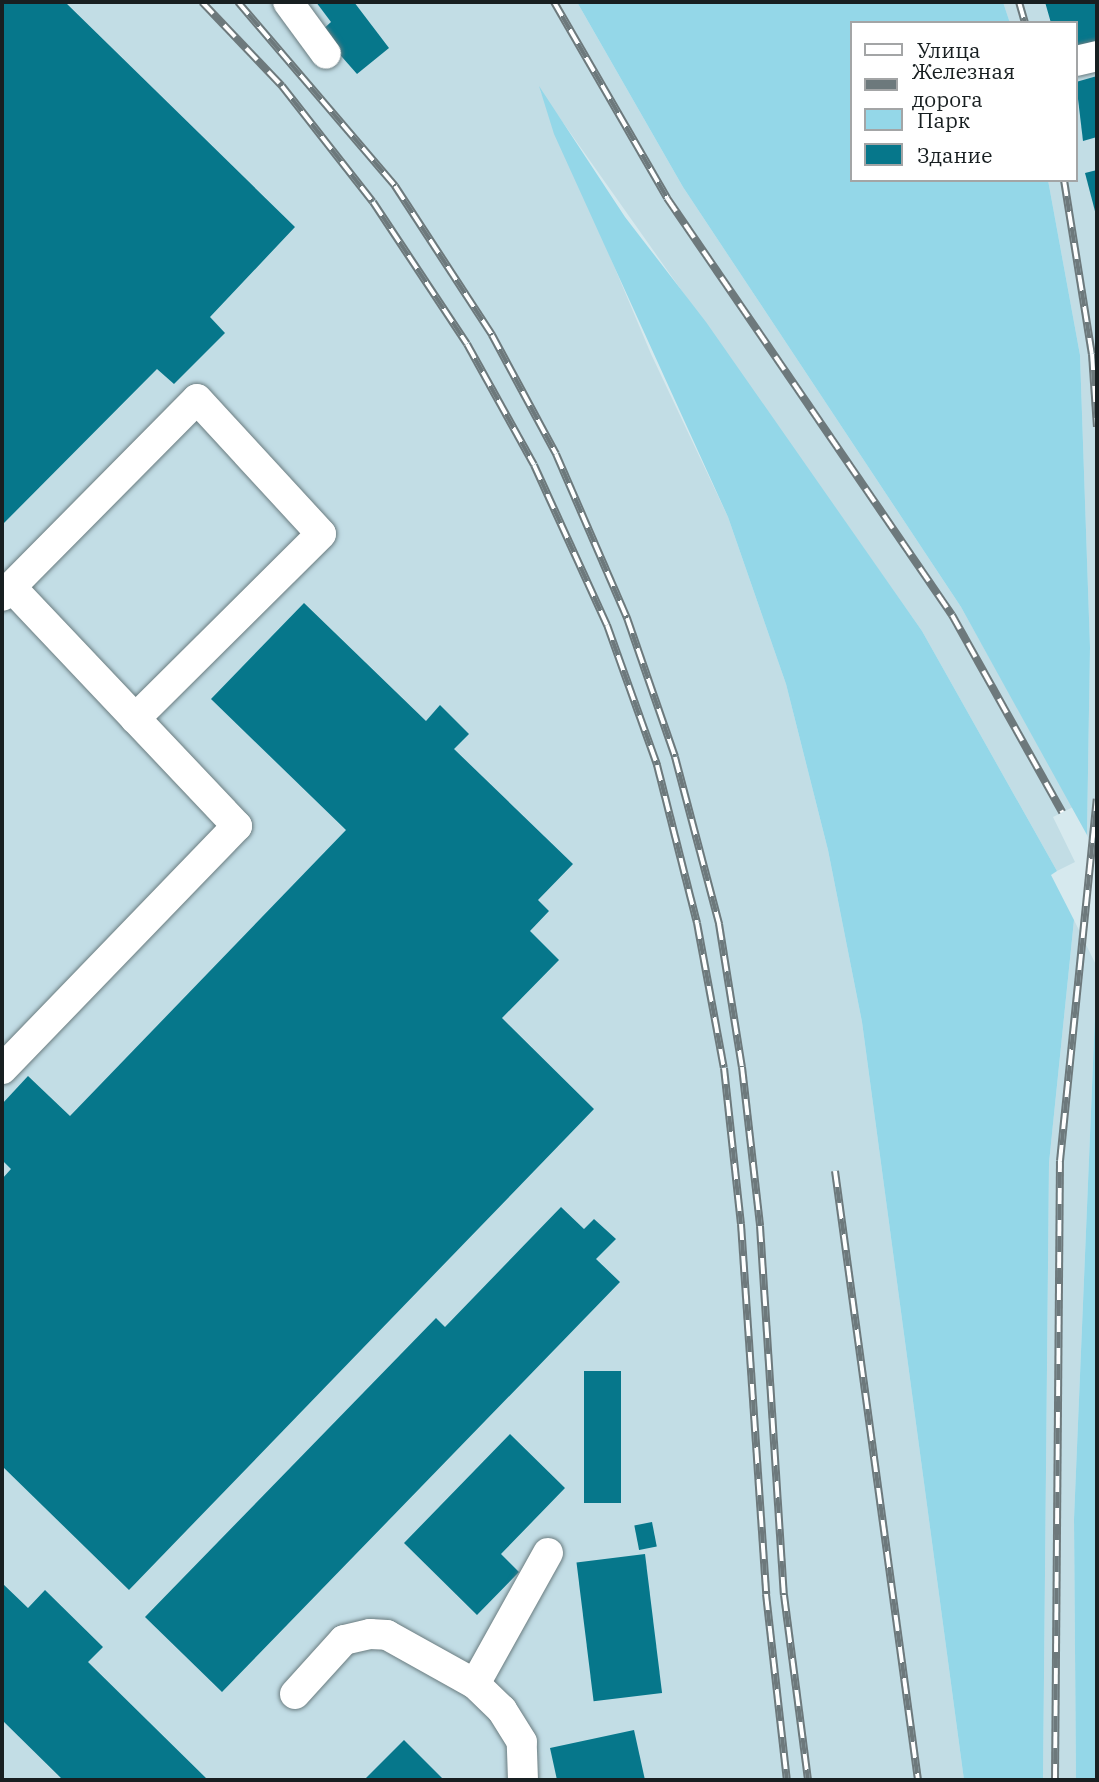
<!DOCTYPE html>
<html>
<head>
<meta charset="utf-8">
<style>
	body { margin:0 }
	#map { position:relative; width:1099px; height:1782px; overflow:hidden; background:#d6e9ee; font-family:"IBM Plex Serif",serif }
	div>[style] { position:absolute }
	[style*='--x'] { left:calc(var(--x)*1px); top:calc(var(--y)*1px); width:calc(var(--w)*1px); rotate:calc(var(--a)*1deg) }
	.built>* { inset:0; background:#c2dde5 }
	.green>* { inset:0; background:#94d7e8 }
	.building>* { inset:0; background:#06778b; transform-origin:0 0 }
	.roads { filter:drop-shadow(0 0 2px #6a7c80) drop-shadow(0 0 2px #6a7c80) }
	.minor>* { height:30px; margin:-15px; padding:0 15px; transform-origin:15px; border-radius:15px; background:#fff }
	.rail>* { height:8px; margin-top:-4px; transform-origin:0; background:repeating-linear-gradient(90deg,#fff 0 16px,#6d797c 0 32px); box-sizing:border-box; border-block:2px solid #6d797c }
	span { translate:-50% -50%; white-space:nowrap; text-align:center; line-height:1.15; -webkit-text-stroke:5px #fff; paint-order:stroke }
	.frame { position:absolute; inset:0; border:4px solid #181f21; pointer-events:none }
	.legend { position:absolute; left:850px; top:21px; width:228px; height:161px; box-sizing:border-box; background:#fff; border:2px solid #a3a5a6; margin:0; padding:9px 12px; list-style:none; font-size:21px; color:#181f21 }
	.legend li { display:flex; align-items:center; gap:14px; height:35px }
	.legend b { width:35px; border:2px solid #a3a5a6 }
</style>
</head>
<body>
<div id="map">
	<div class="built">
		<div style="clip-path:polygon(2px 2px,577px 2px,683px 187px,961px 607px,1073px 807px,1053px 817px,1075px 862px,1057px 871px,922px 631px,540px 90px,651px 354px,728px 517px,786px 684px,828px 850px,862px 1022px,964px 1780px,2px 1780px)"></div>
		<div style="clip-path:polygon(1003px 2px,1097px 2px,1097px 857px,1087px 835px,1090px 647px,1080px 355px,1048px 180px,1076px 180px,1076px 23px,1010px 23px)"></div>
		<div style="clip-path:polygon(1074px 920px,1097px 967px,1074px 1519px,1076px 1780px,1043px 1780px,1049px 1163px)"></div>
	</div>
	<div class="green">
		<div style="clip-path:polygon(577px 2px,1003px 2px,1010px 23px,852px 23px,852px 180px,1048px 180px,1080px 355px,1090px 647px,1087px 835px,961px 607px,683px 187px)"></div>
		<div style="clip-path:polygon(539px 86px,625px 217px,706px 322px,922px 631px,1057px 871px,1051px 875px,1074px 920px,1049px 1163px,1043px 1780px,964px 1780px,862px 1022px,828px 850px,786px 684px,728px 517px,554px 134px)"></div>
		<div style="clip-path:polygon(1097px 967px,1097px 1780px,1076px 1780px,1074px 1519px)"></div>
	</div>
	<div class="building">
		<div style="clip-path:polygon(2px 2px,65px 2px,295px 227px,210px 317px,225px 333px,174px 384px,157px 369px,2px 525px)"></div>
		<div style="clip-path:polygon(316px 2px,354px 2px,389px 48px,357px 74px,320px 32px,331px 22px)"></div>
		<div style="clip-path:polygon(1045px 2px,1097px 2px,1097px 42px,1076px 48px,1076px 23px,1051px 23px)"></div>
		<div style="clip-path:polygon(1097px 76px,1097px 137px,1083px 141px,1076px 82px)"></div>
		<div style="clip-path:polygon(1097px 170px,1097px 215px,1096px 215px,1085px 173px)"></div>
		<div style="clip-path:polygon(304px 603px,426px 721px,440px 705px,469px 734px,454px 749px,573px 864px,538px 900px,549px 911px,530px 931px,559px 960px,502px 1018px,594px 1109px,129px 1590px,2px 1466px,2px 1179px,11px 1169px,2px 1160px,2px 1104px,28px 1076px,70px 1116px,346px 830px,211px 699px)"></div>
		<div style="clip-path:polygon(561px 1207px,584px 1229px,594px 1219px,616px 1239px,596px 1259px,620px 1282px,222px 1692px,145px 1617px,436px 1318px,445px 1327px)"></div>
		<div style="left:584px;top:1371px;width:37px;height:132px"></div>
		<div style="clip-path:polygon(510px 1434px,565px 1488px,501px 1554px,519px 1572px,477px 1615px,404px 1543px)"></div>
		<div style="left:652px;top:1522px;width:25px;height:18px;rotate:79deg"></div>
		<div style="left:645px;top:1554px;width:140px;height:69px;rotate:83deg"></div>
		<div style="clip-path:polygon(2px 1583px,28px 1608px,45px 1590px,103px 1647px,88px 1662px,208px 1780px,63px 1780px,2px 1720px)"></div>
		<div style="clip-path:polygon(634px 1730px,645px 1780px,557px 1780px,550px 1748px)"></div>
		<div style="clip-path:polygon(404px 1740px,444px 1780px,366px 1778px)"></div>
	</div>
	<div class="roads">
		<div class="minor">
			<div style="--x:288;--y:2;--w:64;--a:53.8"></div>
			<div style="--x:1076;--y:61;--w:22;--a:-13"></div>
			<div style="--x:11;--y:587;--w:264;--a:-45.3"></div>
			<div style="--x:197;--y:399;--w:183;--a:47.4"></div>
			<div style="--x:321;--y:534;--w:262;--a:135.2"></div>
			<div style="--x:2;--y:596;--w:13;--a:-45"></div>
			<div style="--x:11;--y:587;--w:329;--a:46.6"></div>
			<div style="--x:237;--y:826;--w:338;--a:134"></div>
			<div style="--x:295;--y:1694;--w:73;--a:-47.8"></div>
			<div style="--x:344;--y:1640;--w:27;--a:-13"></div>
			<div style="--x:370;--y:1634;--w:17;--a:3"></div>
			<div style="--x:387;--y:1635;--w:101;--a:29.1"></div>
			<div style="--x:523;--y:1780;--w:38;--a:-92"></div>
			<div style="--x:522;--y:1742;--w:38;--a:-122"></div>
			<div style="--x:502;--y:1710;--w:37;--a:-136"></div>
			<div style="--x:475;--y:1684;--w:150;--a:-60.9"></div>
		</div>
	</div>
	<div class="rail">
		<div style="--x:202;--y:2;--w:116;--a:46.4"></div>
		<div style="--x:282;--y:86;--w:147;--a:51.9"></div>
		<div style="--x:373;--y:202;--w:170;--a:56.5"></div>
		<div style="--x:467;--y:344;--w:138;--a:61"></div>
		<div style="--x:534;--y:465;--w:176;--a:65.5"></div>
		<div style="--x:607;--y:625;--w:149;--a:70.3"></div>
		<div style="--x:657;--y:765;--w:163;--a:75.8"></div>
		<div style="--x:697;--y:923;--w:147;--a:79.5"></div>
		<div style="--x:724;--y:1068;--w:157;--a:83.8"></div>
		<div style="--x:741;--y:1224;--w:371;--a:86.1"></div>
		<div style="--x:766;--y:1594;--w:187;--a:83.6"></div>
		<div style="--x:238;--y:2;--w:242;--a:49.5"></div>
		<div style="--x:395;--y:186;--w:178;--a:56.9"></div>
		<div style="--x:492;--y:335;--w:135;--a:61.7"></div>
		<div style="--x:556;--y:454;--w:179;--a:66.6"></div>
		<div style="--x:627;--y:618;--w:147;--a:70.9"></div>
		<div style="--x:675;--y:757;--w:173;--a:75.2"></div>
		<div style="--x:719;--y:924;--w:145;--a:80.9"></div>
		<div style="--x:742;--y:1067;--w:160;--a:83.5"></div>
		<div style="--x:760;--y:1226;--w:370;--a:86.3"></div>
		<div style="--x:784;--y:1595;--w:187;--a:82.6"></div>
		<div style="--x:554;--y:2;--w:226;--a:60"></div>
		<div style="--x:667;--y:198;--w:505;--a:55.65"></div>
		<div style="--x:952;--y:615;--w:226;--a:60.8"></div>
		<div style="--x:1019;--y:2;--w:22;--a:74"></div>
		<div style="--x:1064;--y:180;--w:176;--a:80.9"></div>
		<div style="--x:1092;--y:354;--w:73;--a:86.1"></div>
		<div style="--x:835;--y:1171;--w:615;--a:82.24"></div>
		<div style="--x:1055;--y:1780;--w:619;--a:-89.54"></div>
		<div style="--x:1060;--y:1161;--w:364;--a:-84.2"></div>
	</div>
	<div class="frame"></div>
	<ul class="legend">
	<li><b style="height:9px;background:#fff"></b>Улица</li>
	<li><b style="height:9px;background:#6d797c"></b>Железная дорога</li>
	<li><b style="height:19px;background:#94d7e8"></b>Парк</li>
	<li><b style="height:19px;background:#06778b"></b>Здание</li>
	</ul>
</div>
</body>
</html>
